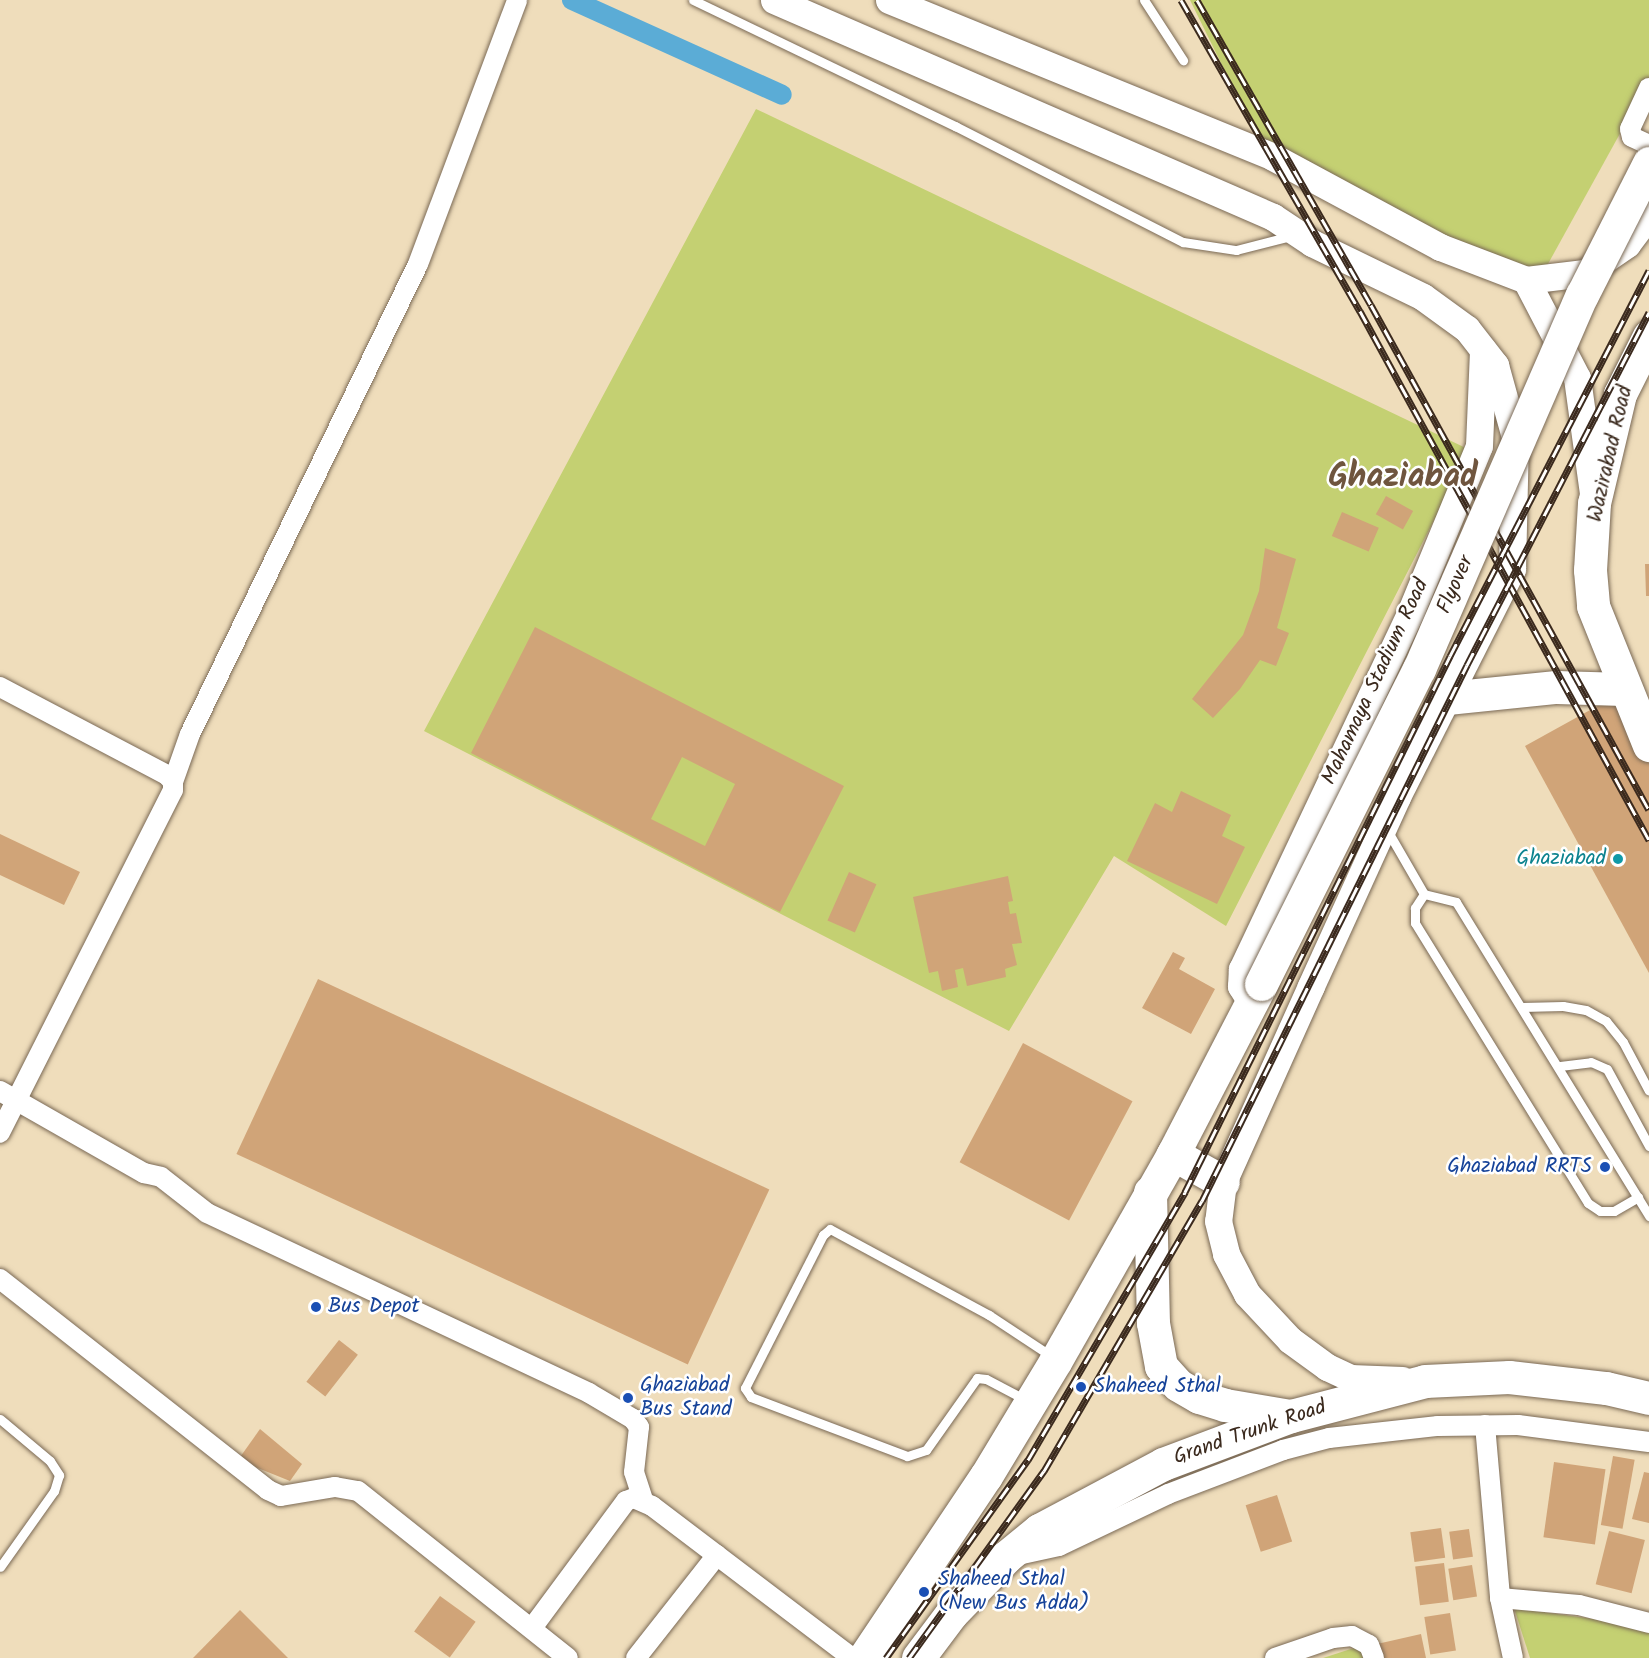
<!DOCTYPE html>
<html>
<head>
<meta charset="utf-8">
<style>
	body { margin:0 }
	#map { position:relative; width:1649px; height:1658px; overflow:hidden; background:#efddbb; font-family:Kalam,sans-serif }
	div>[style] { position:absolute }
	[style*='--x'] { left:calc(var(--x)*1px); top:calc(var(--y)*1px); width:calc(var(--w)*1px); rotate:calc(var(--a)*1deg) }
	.green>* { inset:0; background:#c4d072 }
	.canal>* { height:20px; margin:-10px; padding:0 10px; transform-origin:10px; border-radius:10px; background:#5bacd6 }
	.building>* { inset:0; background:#d0a478; transform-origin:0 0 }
	.roads { filter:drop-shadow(0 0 2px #7a6955) drop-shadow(0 0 2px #7a6955) }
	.lane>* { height:9px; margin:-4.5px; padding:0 4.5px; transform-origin:4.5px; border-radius:4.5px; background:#fff }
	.street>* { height:20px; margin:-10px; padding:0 10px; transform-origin:10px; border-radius:10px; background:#fff }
	.secondary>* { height:27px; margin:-13.5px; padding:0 13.5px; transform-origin:13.5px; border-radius:13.5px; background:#fff }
	.highway>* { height:33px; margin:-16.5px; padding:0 16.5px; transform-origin:16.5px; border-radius:16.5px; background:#fff }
	.rail>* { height:7px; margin-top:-3.5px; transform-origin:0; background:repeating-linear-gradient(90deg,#fff 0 14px,#3b2a1e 0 28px); box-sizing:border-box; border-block:2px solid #3b2a1e }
	.bridges { filter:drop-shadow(0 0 2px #7a6955) drop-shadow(0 0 2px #7a6955) }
	.highway-bridge>* { height:33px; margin:-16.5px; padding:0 16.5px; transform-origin:16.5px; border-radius:16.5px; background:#fff }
	.dots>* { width:16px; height:16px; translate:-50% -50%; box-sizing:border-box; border:3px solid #fff; border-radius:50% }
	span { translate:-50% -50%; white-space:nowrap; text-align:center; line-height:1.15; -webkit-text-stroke:5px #fff; paint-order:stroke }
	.street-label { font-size:21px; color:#3b2a1e }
	.culture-label { font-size:21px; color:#0d838f }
	.right { translate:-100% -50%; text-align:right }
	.transit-label { font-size:21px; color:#164399 }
	.left { translate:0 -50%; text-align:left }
	.town-label { font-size:33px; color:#6f553e; font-weight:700 }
</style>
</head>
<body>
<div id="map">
	<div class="green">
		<div style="clip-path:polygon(1190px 0,1649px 0,1649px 81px,1543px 273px,1275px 173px)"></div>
		<div style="clip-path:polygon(756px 109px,1470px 450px,1226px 926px,1114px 856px,1009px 1031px,424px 731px)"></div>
		<div style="clip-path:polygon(1514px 1608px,1630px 1624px,1649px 1632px,1649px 1658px,1530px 1658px)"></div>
		<div style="clip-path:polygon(1360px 1646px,1365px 1658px,1323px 1658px)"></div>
	</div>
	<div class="canal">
		<div style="--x:572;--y:0;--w:230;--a:24.3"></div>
	</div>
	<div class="building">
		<div style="left:1386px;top:496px;width:31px;height:21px;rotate:29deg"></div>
		<div style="left:1342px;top:512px;width:40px;height:26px;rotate:23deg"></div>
		<div style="clip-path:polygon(1265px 548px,1296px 559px,1277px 628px,1289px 633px,1276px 666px,1260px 660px,1240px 689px,1213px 718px,1192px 699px,1243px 635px,1259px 591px)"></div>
		<div style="clip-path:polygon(1645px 564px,1649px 564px,1649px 596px,1646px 596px)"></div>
		<div style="clip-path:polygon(evenodd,535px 627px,844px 786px,780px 912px,471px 753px,535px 627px,682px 757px,735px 784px,705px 846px,651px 819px,682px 757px)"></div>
		<div style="clip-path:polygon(1639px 683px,1649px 702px,1649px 973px,1525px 746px)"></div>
		<div style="clip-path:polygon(1181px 791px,1231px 815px,1222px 836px,1245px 847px,1217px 904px,1127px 861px,1155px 803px,1172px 812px)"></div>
		<div style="clip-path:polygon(0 834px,80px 872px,64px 905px,0 875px)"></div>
		<div style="left:849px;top:872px;width:30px;height:53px;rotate:24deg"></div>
		<div style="clip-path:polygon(1008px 876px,1013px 901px,1008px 902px,1010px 914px,1016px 913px,1022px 943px,1012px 944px,1017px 965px,1005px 969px,1006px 977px,967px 986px,963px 968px,955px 970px,958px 987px,942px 991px,938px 971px,929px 973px,913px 897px)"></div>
		<div style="clip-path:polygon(1173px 952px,1185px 958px,1179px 969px,1215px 989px,1191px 1034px,1142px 1008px)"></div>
		<div style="left:318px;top:979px;width:498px;height:193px;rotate:25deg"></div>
		<div style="left:1023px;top:1043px;width:124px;height:135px;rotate:28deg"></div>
		<div style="left:339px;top:1340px;width:24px;height:53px;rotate:38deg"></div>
		<div style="clip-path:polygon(260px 1429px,302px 1464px,290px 1481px,238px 1460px)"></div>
		<div style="left:1613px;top:1456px;width:22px;height:70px;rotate:10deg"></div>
		<div style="left:1554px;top:1462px;width:52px;height:76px;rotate:8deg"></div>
		<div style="clip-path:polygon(1644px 1472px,1649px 1473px,1649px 1523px,1632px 1519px)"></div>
		<div style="left:1277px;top:1495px;width:49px;height:33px;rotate:72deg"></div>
		<div style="left:1441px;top:1528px;width:30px;height:31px;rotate:82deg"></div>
		<div style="left:1469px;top:1529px;width:28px;height:20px;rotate:82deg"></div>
		<div style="left:1609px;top:1531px;width:37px;height:55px;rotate:14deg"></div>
		<div style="left:1444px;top:1563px;width:39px;height:29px;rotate:83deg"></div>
		<div style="left:1472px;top:1565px;width:32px;height:24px;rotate:81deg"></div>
		<div style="left:440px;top:1596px;width:44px;height:44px;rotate:36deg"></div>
		<div style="clip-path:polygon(240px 1610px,288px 1658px,193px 1658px)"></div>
		<div style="left:1450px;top:1613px;width:38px;height:26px;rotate:81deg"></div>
		<div style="clip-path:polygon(1421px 1634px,1426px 1658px,1380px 1658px,1377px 1644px)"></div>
	</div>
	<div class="roads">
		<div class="lane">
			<div style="--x:693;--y:0;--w:291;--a:25.7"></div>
			<div style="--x:955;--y:126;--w:256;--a:27"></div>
			<div style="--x:1183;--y:242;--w:54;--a:8.6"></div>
			<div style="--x:1236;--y:250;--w:57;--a:-14.3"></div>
			<div style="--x:1144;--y:0;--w:72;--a:57"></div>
			<div style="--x:1387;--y:830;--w:74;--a:60"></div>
			<div style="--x:1424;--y:894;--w:33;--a:14"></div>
			<div style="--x:1456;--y:902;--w:369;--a:58.4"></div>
			<div style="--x:1424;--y:894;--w:17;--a:123"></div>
			<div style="--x:1415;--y:908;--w:15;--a:90"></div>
			<div style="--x:1415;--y:923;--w:329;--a:58.3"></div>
			<div style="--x:1588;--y:1203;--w:14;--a:34"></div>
			<div style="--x:1600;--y:1211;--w:14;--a:0"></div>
			<div style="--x:1614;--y:1211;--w:28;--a:-30"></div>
			<div style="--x:1522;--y:1007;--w:41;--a:-1.4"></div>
			<div style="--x:1563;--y:1006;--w:23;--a:10"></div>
			<div style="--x:1586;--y:1010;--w:23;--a:29"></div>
			<div style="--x:1606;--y:1021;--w:27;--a:51"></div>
			<div style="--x:1623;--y:1042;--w:55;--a:62"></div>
			<div style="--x:1560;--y:1066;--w:31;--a:-7"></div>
			<div style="--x:1591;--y:1062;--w:17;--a:24"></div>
			<div style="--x:1607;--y:1069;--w:88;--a:61.4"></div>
			<div style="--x:1026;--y:1400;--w:45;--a:-152.3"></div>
			<div style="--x:986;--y:1379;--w:9;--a:-174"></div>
			<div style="--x:977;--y:1378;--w:88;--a:125.3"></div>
			<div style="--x:926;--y:1450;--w:20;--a:162"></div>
			<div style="--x:907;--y:1456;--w:167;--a:-159.3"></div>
			<div style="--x:751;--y:1397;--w:11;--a:-124"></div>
			<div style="--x:745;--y:1388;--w:172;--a:-63"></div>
			<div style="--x:823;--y:1235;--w:9;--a:-41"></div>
			<div style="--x:830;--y:1229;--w:181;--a:28.4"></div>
			<div style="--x:989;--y:1315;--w:74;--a:33.5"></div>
			<div style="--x:0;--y:1419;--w:65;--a:40"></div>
			<div style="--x:50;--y:1461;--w:17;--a:57"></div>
			<div style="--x:59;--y:1475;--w:17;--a:107"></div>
			<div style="--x:54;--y:1491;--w:93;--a:125.4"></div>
		</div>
		<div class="street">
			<div style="--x:1649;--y:88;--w:45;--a:114.9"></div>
			<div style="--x:1630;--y:129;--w:8;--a:76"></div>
			<div style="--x:1632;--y:137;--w:19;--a:25"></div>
			<div style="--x:0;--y:687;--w:189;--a:27.8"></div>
			<div style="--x:167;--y:775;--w:9;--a:49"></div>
			<div style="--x:173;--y:782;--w:8;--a:90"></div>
			<div style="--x:173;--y:790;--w:384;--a:116.8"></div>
			<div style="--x:173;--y:782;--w:51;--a:-70.5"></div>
			<div style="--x:190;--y:734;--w:522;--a:-64.12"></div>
			<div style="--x:418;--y:264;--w:282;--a:-69.4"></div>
			<div style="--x:0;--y:1091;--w:166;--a:29.7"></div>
			<div style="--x:144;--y:1173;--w:17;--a:13"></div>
			<div style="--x:161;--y:1177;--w:58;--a:38"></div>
			<div style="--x:207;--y:1213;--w:422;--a:25.2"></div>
			<div style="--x:589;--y:1393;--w:51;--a:30.6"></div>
			<div style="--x:633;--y:1419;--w:10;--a:53"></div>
			<div style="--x:639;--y:1427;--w:45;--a:96.3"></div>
			<div style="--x:634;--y:1472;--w:29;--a:72"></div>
			<div style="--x:0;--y:1279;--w:341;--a:38.2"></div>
			<div style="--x:268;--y:1490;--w:14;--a:25"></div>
			<div style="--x:281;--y:1496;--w:55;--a:-9.5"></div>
			<div style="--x:335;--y:1487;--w:23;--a:10"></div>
			<div style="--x:358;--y:1491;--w:268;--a:38.5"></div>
			<div style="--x:1485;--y:1425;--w:174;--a:85"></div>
			<div style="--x:1500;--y:1598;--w:61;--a:77.8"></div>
			<div style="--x:1013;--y:1556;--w:47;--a:-12.3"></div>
			<div style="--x:1059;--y:1546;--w:121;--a:-25.5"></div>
			<div style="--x:1168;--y:1494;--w:123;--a:-20.9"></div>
			<div style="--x:1283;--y:1450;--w:48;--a:-14.6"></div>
			<div style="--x:1329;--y:1438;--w:110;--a:-6.3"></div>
			<div style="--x:1438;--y:1426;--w:80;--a:-0.7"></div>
			<div style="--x:1518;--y:1425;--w:132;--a:7.4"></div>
			<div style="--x:1500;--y:1598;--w:79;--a:5.1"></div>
			<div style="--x:1579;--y:1605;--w:72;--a:14.4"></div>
			<div style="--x:532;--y:1628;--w:158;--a:-53.5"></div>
			<div style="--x:626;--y:1501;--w:9;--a:-21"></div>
			<div style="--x:634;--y:1498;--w:20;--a:24"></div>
			<div style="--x:652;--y:1506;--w:251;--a:37.2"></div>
			<div style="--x:636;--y:1658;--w:131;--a:-51.8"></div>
			<div style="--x:1275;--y:1658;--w:61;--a:-19"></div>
			<div style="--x:1333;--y:1638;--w:19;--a:-6"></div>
			<div style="--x:1352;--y:1636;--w:19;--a:28"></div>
			<div style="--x:1369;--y:1645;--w:14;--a:69"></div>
		</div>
		<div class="secondary">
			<div style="--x:774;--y:0;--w:544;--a:23.5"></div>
			<div style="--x:1273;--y:217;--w:47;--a:33.7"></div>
			<div style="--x:1312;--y:243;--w:123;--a:25.9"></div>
			<div style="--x:1423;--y:297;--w:54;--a:36"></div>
			<div style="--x:1467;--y:329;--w:46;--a:52.1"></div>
			<div style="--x:1495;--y:365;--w:75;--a:74.5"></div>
			<div style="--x:1515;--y:437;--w:132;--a:91.3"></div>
			<div style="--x:1512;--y:569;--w:255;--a:116.8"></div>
			<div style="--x:1397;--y:797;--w:208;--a:114.5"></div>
			<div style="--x:1311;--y:986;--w:215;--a:114.2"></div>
			<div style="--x:1223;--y:1182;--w:39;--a:97"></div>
			<div style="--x:1218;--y:1221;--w:34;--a:76"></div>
			<div style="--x:1226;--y:1254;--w:45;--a:62.3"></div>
			<div style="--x:1247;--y:1294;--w:63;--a:46.9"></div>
			<div style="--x:1290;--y:1340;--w:46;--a:36.1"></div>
			<div style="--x:1327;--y:1367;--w:26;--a:25"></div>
			<div style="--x:1351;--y:1378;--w:51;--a:2.2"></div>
			<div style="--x:889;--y:0;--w:415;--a:22.2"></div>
			<div style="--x:1273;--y:157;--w:190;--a:28.3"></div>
			<div style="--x:1440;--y:247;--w:92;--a:21"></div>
			<div style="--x:1526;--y:280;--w:59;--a:-6.8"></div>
			<div style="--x:1585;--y:273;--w:51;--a:-34.6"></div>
			<div style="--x:1627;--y:244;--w:36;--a:-53"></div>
			<div style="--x:1526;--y:280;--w:110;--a:62.5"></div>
			<div style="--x:1577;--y:378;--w:117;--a:82.1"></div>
			<div style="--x:1251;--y:1002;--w:19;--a:-122"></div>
			<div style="--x:1241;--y:986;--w:17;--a:-87"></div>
			<div style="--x:1242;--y:969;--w:396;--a:-64.7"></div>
			<div style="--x:1411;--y:611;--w:178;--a:-67.6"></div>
			<div style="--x:1479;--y:446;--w:96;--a:-87.6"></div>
		</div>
		<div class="highway">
			<div style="--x:1649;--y:336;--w:65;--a:116.6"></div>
			<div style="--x:1620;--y:394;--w:112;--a:103.4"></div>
			<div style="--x:1594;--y:503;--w:67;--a:93.4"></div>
			<div style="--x:1590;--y:570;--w:36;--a:85"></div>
			<div style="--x:1593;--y:606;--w:150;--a:68.1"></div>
			<div style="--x:1447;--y:698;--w:110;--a:-5.8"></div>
			<div style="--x:1556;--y:687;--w:68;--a:1.7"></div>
			<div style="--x:1173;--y:1154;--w:57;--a:29.2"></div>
			<div style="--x:1150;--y:1192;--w:131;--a:88.7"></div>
			<div style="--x:1153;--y:1323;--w:44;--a:79.5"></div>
			<div style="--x:1161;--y:1366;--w:25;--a:48"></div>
			<div style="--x:1178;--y:1385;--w:24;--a:30"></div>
			<div style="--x:1199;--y:1397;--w:27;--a:17"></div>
			<div style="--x:1225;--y:1405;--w:66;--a:9.6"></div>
			<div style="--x:864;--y:1658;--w:219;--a:-56.2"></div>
			<div style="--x:986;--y:1476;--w:135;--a:-58.9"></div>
			<div style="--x:1056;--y:1360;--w:237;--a:-60.4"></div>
			<div style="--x:1173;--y:1154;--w:191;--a:-62.6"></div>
			<div style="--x:918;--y:1658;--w:55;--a:-53.1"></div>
			<div style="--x:951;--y:1614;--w:79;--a:-46"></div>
			<div style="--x:1006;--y:1557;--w:43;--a:-39.3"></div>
			<div style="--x:1039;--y:1530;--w:140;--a:-28"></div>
			<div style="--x:1163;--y:1464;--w:137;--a:-20.6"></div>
			<div style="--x:1291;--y:1416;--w:138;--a:-14.6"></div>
			<div style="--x:1425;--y:1381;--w:84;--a:-2.7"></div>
			<div style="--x:1509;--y:1377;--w:98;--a:6.5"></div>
			<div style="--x:1606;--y:1388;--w:44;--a:13.1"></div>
		</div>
	</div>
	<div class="rail">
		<div style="--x:1181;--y:0;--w:359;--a:60.1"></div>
		<div style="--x:1360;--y:311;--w:603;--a:61.35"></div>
		<div style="--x:1197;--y:0;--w:351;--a:60.3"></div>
		<div style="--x:1371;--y:305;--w:576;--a:61.17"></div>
		<div style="--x:886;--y:1658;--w:244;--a:-54.4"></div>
		<div style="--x:1028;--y:1460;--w:311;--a:-59.6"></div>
		<div style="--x:1185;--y:1192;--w:598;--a:-63.69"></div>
		<div style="--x:1450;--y:656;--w:434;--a:-62.7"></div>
		<div style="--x:909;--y:1658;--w:231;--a:-54.2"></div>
		<div style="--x:1044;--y:1471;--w:313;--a:-59.7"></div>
		<div style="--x:1202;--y:1201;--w:598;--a:-63.69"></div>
		<div style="--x:1467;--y:665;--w:397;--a:-62.7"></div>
	</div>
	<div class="bridges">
		<div class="highway-bridge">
			<div style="--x:1261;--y:984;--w:352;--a:-63.4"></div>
			<div style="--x:1419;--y:669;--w:408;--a:-66.5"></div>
			<div style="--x:1582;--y:295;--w:148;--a:-63.1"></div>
		</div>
	</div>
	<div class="dots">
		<div style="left:1618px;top:859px;background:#0f9aa8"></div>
		<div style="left:1605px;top:1167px;background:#1a4fb4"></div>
		<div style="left:316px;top:1307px;background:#1a4fb4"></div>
		<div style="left:1081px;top:1387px;background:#1a4fb4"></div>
		<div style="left:628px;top:1398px;background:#1a4fb4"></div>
		<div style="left:924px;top:1592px;background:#1a4fb4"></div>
	</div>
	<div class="street-label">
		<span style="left:1611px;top:454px;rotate:-77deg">Wazirabad Road</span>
		<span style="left:1456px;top:585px;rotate:-66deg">Flyover</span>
		<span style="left:1376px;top:682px;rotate:-65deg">Mahamaya Stadium Road</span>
		<span style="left:1250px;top:1433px;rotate:-19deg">Grand Trunk Road</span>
	</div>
	<div class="culture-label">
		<span class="right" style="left:1606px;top:859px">Ghaziabad</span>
	</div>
	<div class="transit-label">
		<span class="right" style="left:1592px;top:1167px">Ghaziabad RRTS</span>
		<span class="left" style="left:328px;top:1307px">Bus Depot</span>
		<span class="left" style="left:640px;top:1398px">Ghaziabad<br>Bus Stand</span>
		<span class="left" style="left:1094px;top:1387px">Shaheed Sthal</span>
		<span class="left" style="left:938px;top:1592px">Shaheed Sthal<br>(New Bus Adda)</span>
	</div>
	<div class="town-label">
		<span style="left:1403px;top:478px">Ghaziabad</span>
	</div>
</div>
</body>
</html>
